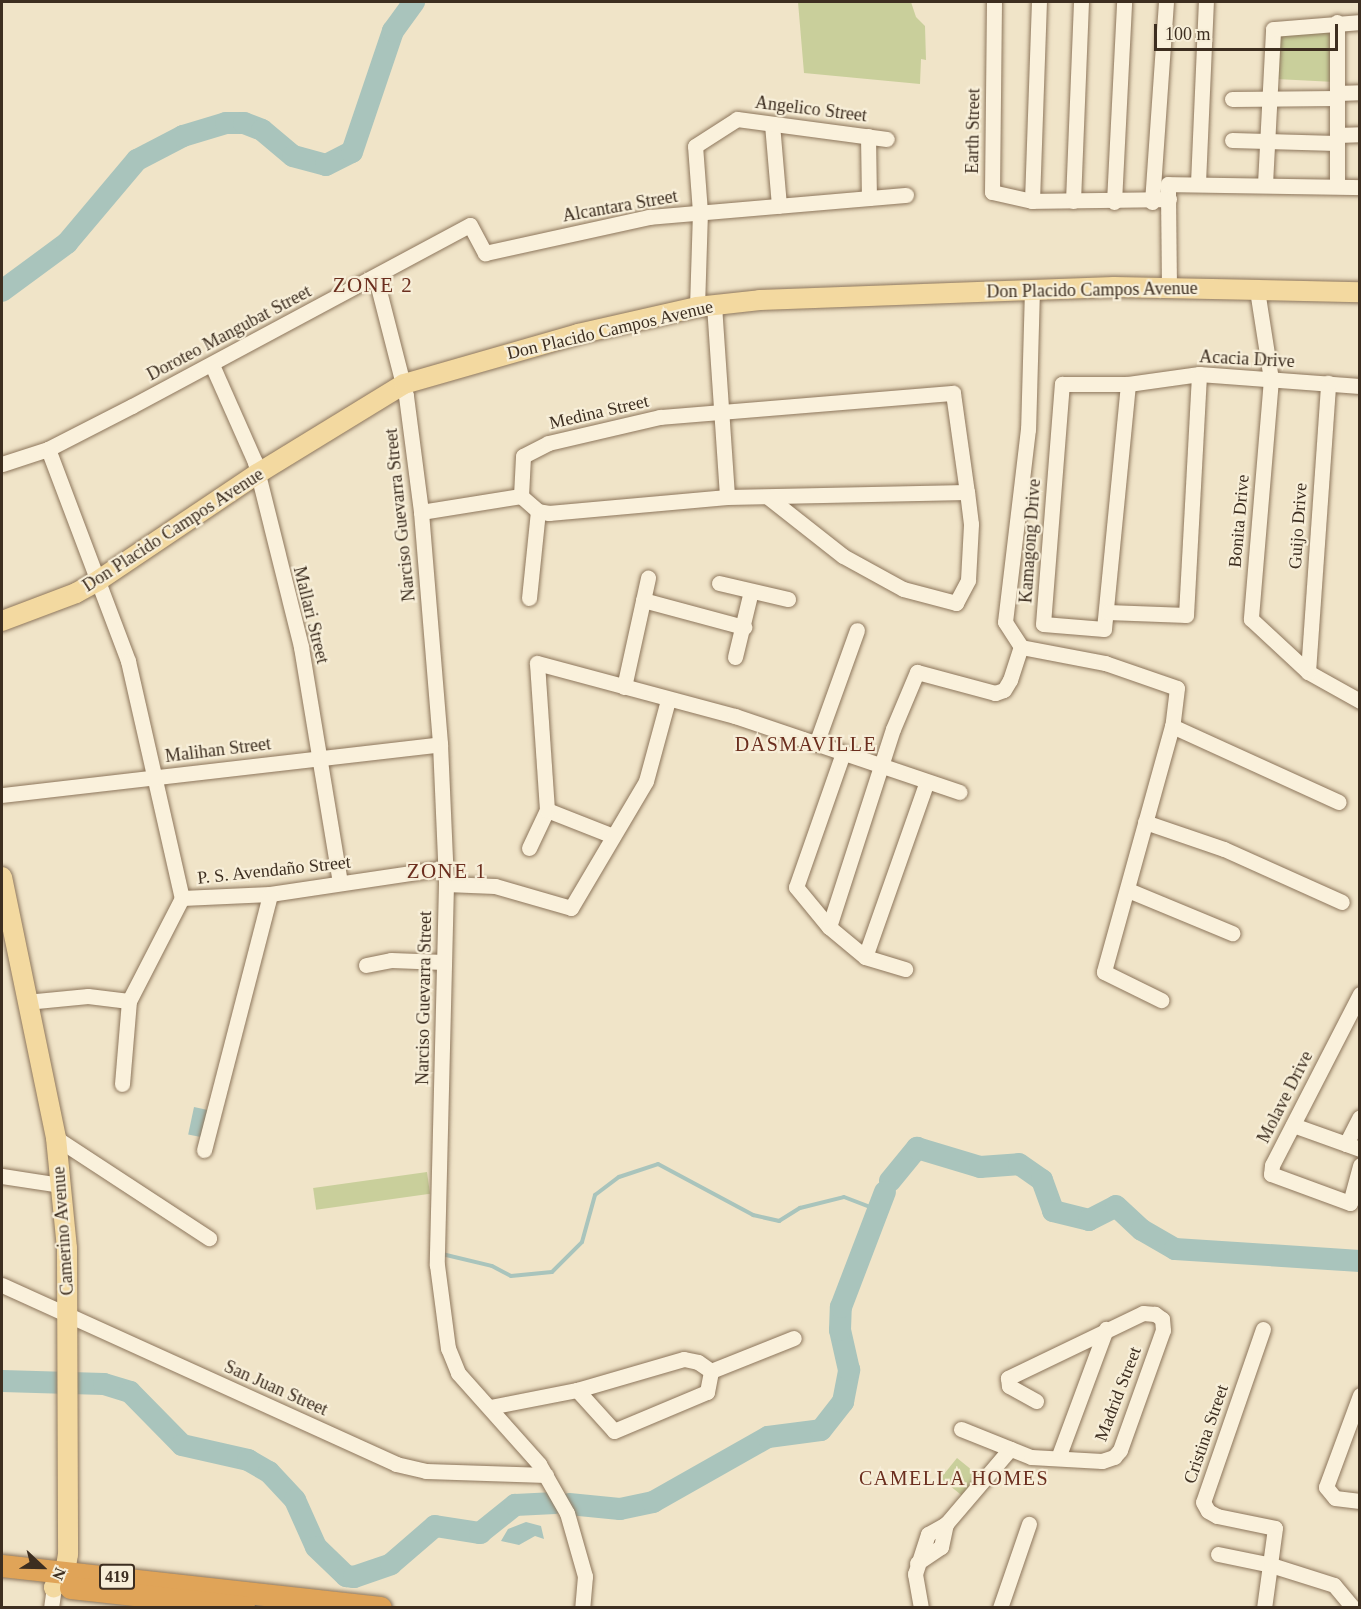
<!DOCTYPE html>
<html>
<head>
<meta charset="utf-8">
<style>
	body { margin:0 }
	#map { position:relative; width:1361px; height:1609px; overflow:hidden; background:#f0e4c8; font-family:Georgia,serif }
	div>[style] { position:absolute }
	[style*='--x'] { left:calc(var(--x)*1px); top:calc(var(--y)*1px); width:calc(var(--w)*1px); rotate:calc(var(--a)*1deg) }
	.green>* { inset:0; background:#c9cf9b; transform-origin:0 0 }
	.water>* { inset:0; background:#a9c4bc; transform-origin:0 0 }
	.stream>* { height:4px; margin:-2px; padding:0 2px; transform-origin:2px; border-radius:2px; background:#a9c4bc }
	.river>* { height:22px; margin:-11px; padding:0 11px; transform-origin:11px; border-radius:11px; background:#a9c4bc }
	.roads { filter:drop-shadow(0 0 2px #8d765c) drop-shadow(0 0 2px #8d765c) }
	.minor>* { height:15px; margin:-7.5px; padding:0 7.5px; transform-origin:7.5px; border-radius:7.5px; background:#faf1dc }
	.major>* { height:20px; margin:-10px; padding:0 10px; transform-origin:10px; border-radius:10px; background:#f3d9a0 }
	.highway>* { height:22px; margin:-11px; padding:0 11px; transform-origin:11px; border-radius:11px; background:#e0a458 }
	span { translate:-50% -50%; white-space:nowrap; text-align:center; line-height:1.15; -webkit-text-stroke:4.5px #f7eed8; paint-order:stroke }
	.shield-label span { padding:2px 4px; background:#f7eed8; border:2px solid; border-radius:4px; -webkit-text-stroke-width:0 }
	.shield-label { font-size:16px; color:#3d2e20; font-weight:700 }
	.street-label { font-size:18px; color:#3d2e20 }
	.neighbourhood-label { font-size:20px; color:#6b2e1e; letter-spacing:1.5px }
	.quarter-label { font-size:21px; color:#6b2e1e; letter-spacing:1.5px }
	.frame { position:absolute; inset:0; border:3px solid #3d2e20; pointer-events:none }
	.north { position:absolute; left:12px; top:1537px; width:60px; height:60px; -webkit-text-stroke:4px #f7eed8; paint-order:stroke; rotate:112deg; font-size:16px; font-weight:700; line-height:24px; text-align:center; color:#3d2e20 }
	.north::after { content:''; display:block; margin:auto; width:21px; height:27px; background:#3d2e20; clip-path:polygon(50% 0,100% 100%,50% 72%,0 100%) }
	.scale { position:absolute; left:1154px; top:24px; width:184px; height:27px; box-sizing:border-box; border:3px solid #3d2e20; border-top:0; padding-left:8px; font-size:18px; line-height:21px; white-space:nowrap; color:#3d2e20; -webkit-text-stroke:4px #f7eed8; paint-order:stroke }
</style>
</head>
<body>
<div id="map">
	<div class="green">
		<div style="clip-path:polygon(798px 2px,911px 2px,916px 17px,925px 26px,926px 60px,921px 59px,920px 84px,804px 73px)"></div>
		<div style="clip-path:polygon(1335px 27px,1335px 82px,1276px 79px,1277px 34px)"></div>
		<div style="left:427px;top:1172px;width:22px;height:115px;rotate:82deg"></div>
		<div style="left:957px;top:1458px;width:27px;height:26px;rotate:39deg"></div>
	</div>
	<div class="water">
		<div style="left:194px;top:1107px;width:14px;height:28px;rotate:12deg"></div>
		<div style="clip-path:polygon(526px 1522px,541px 1526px,544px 1539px,535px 1536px,519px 1545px,501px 1541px,508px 1529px)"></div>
	</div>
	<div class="stream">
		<div style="--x:442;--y:1254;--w:51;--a:13.5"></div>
		<div style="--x:492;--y:1266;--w:21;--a:28"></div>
		<div style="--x:511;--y:1276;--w:41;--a:-5.6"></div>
		<div style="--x:552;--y:1272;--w:42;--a:-45"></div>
		<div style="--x:582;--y:1242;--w:49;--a:-74.5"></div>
		<div style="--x:595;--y:1195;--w:30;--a:-37"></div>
		<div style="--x:619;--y:1177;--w:41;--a:-18.4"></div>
		<div style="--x:658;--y:1164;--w:108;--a:28.2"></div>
		<div style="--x:753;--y:1215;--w:27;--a:13"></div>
		<div style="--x:779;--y:1221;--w:25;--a:-32"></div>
		<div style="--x:800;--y:1208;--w:45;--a:-14"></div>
		<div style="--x:844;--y:1197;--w:36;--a:21"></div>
	</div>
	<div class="river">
		<div style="--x:2;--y:291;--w:81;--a:-36.4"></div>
		<div style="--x:67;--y:243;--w:109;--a:-49.9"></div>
		<div style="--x:137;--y:160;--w:52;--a:-27.6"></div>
		<div style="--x:183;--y:136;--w:45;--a:-16.8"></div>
		<div style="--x:226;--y:123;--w:18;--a:0"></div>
		<div style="--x:244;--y:123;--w:19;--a:21"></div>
		<div style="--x:262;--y:130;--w:40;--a:40"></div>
		<div style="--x:293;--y:156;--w:34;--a:15"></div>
		<div style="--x:326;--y:165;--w:29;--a:-27"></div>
		<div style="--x:352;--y:152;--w:128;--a:-71.3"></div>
		<div style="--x:393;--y:31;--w:36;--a:-54"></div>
		<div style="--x:890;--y:1181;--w:43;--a:-50.7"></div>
		<div style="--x:917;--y:1148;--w:66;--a:16.8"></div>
		<div style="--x:980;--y:1167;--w:39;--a:-4"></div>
		<div style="--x:1019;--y:1164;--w:28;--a:35"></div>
		<div style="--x:1042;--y:1180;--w:33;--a:70"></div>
		<div style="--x:1053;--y:1211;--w:37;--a:14"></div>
		<div style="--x:1089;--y:1220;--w:30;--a:-27"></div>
		<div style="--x:1116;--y:1206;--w:35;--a:43"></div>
		<div style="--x:1142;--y:1230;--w:38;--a:30"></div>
		<div style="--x:1175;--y:1249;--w:185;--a:3.7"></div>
		<div style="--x:2;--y:1381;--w:102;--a:1.7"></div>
		<div style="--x:104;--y:1384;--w:27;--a:17"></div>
		<div style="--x:130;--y:1392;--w:74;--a:45.5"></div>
		<div style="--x:182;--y:1445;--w:68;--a:12.8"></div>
		<div style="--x:248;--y:1460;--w:24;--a:30"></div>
		<div style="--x:269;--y:1472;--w:38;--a:47"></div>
		<div style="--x:295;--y:1500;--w:51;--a:65.9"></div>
		<div style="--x:316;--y:1547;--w:42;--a:44"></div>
		<div style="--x:346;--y:1576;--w:8;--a:7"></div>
		<div style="--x:354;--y:1577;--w:39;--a:-19"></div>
		<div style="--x:391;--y:1564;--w:58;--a:-40.8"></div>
		<div style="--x:435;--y:1526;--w:46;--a:8.8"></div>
		<div style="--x:480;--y:1533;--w:45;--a:-38.7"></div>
		<div style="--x:515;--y:1505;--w:40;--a:-2.9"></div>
		<div style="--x:569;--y:1504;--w:51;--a:5.6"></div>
		<div style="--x:620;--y:1509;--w:34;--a:-12"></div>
		<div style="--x:653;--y:1502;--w:132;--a:-29.5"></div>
		<div style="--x:768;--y:1437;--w:53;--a:-7.5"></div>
		<div style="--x:821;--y:1430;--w:36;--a:-52"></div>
		<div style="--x:843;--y:1402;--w:33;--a:-79"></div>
		<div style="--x:849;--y:1370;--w:41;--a:-102.7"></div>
		<div style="--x:840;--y:1330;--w:23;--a:-88"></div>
		<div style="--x:841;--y:1307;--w:123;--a:-69.1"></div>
	</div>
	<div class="roads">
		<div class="minor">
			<div style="--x:994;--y:2;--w:190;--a:90.6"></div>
			<div style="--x:992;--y:192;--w:41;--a:12.7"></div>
			<div style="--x:1032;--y:201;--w:137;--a:-0.8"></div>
			<div style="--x:1337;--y:93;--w:23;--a:-2"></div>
			<div style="--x:1232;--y:99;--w:105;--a:-0.5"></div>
			<div style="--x:772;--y:124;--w:82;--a:85.1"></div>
			<div style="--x:1337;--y:135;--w:23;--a:-2"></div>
			<div style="--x:868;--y:136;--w:62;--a:89.1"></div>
			<div style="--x:1232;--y:140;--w:104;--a:1.7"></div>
			<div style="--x:1198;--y:183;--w:181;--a:-87.5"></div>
			<div style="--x:1265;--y:184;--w:155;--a:-87"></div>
			<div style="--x:1273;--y:29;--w:87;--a:-4.6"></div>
			<div style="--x:1337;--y:186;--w:164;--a:-90"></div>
			<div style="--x:1032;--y:201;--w:199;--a:-88"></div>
			<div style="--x:1073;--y:201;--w:199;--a:-87.7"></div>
			<div style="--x:1114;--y:202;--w:200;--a:-87.1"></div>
			<div style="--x:1152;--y:202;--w:200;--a:-86"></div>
			<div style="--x:376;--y:279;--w:121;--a:75.6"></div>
			<div style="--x:406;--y:396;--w:117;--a:82.6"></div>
			<div style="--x:421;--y:512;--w:233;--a:85.3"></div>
			<div style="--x:440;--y:744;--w:140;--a:87.5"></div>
			<div style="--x:446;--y:884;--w:381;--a:91.4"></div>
			<div style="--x:437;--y:1265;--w:84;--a:82.5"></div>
			<div style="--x:448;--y:1348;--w:27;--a:68"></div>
			<div style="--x:458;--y:1373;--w:122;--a:48.3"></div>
			<div style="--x:539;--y:1464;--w:56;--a:60.3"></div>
			<div style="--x:567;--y:1513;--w:66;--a:74.1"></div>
			<div style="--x:585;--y:1576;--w:32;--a:95"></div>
			<div style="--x:1169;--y:288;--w:104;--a:-90.6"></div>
			<div style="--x:1168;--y:184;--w:192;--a:0.9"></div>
			<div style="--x:1032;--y:289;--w:140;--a:91.6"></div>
			<div style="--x:1028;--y:429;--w:194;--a:96.8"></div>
			<div style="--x:1005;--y:622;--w:30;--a:57"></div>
			<div style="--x:1021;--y:647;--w:86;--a:10.8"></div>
			<div style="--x:1105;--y:663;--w:76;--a:19.1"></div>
			<div style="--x:1177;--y:688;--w:38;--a:97"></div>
			<div style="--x:1172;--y:726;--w:255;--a:105.5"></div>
			<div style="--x:1104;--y:972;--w:64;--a:26.2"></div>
			<div style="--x:1257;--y:290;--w:90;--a:81.1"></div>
			<div style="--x:1271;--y:379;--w:241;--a:94.8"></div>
			<div style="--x:1251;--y:619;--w:78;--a:42.9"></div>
			<div style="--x:1308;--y:672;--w:60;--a:29.1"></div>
			<div style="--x:714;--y:305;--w:192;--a:86.1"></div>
			<div style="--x:697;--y:307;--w:95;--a:-88.2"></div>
			<div style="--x:700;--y:212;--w:66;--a:-94.3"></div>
			<div style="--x:695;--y:146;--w:50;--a:-32.7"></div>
			<div style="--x:737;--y:119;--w:151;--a:7.6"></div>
			<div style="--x:212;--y:365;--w:106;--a:66.1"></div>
			<div style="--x:255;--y:462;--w:191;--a:76"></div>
			<div style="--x:301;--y:647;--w:239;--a:80.6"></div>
			<div style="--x:1128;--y:384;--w:246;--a:95.6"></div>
			<div style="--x:1104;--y:629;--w:61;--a:-175.3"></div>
			<div style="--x:1043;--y:624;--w:241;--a:-85.5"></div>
			<div style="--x:1062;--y:384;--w:66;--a:0"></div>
			<div style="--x:1128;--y:384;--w:72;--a:-8"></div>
			<div style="--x:1199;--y:374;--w:161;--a:4.3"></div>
			<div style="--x:48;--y:449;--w:227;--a:69.3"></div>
			<div style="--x:128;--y:661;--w:243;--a:77.2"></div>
			<div style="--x:2;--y:464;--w:48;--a:-18.1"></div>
			<div style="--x:48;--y:449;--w:94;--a:-27.1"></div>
			<div style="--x:132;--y:406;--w:383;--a:-28.2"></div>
			<div style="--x:470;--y:225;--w:32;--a:62"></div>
			<div style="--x:485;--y:253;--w:168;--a:-12.4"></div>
			<div style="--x:649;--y:217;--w:258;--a:-4.9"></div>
			<div style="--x:768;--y:497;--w:95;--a:38.2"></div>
			<div style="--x:843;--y:556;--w:68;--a:28.8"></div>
			<div style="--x:903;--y:589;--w:55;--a:14.8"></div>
			<div style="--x:956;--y:603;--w:26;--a:-62"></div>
			<div style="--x:968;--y:580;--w:56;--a:-86.9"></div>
			<div style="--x:971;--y:524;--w:32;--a:-97"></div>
			<div style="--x:421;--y:512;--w:101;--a:-9.1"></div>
			<div style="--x:521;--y:496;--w:40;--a:-87.1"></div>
			<div style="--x:523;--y:456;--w:28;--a:-27"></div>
			<div style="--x:548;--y:443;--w:115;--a:-13.1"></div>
			<div style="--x:660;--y:417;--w:294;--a:-4.7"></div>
			<div style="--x:953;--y:393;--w:100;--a:82"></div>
			<div style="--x:967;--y:492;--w:240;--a:178.8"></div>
			<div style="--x:727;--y:497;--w:179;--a:174.9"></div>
			<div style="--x:549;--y:513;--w:11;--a:-170"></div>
			<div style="--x:538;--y:511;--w:23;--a:-139"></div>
			<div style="--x:719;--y:583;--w:71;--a:13.1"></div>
			<div style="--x:529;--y:598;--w:87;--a:-84.1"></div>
			<div style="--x:643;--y:600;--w:105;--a:15"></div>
			<div style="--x:1108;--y:612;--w:78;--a:2.2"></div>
			<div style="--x:1186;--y:615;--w:241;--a:-86.9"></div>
			<div style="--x:735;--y:657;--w:68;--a:-76.4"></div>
			<div style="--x:1308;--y:672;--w:290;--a:-86"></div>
			<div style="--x:624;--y:687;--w:112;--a:-77.6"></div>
			<div style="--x:1172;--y:726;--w:183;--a:24.5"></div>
			<div style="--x:816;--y:744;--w:121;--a:-70.2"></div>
			<div style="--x:843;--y:753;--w:142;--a:109.3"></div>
			<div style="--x:796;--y:887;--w:52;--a:50.5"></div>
			<div style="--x:829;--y:927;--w:47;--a:39.8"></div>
			<div style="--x:865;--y:957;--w:183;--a:-70.6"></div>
			<div style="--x:2;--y:795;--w:441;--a:-6.6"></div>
			<div style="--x:547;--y:810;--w:71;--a:21.5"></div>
			<div style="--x:1145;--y:822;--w:83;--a:18.9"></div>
			<div style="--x:1224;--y:849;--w:129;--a:24.2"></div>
			<div style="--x:529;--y:848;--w:42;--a:-64.7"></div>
			<div style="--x:547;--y:810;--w:147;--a:-93.9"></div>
			<div style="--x:537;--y:663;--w:205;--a:15"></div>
			<div style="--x:735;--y:716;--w:237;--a:18.7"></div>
			<div style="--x:446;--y:884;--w:49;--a:2.3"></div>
			<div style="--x:495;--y:886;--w:79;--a:16.1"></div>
			<div style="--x:571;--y:908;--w:147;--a:-59.4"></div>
			<div style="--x:646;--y:781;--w:84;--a:-74.8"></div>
			<div style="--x:1128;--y:890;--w:113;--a:22.5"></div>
			<div style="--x:182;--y:898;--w:88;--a:-2.6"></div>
			<div style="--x:270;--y:894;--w:177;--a:-8.5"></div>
			<div style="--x:829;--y:927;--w:208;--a:-72.1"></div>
			<div style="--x:893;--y:729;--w:62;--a:-67.2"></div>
			<div style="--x:917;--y:672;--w:81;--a:15.1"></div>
			<div style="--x:995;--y:693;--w:9;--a:-18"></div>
			<div style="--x:1004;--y:690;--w:12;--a:-59"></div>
			<div style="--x:1010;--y:680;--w:35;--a:-72"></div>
			<div style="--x:865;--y:957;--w:42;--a:16.7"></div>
			<div style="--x:366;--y:965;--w:25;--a:-11"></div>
			<div style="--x:391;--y:960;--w:53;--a:2.2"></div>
			<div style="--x:1360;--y:994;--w:192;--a:117.2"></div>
			<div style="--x:1272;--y:1165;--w:9;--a:96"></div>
			<div style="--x:1271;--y:1174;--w:84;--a:20.2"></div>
			<div style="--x:1350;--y:1203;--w:39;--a:-75"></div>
			<div style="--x:26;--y:1002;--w:62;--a:-5.5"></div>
			<div style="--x:88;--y:996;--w:41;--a:7"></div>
			<div style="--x:129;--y:1001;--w:116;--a:-62.8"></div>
			<div style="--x:122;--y:1084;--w:83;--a:-85.2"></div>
			<div style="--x:1293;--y:1125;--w:71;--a:19.7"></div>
			<div style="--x:56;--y:1138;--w:183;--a:33.2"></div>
			<div style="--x:1346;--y:1144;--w:30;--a:-63"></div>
			<div style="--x:204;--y:1150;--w:264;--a:-75.5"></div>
			<div style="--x:2;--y:1176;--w:60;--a:8.7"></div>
			<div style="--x:2;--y:1285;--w:433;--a:24.4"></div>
			<div style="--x:396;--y:1464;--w:31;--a:13"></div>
			<div style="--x:426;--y:1471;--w:120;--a:1.9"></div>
			<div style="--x:1263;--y:1329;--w:183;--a:109.1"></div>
			<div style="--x:1203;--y:1502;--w:10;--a:61"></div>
			<div style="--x:1208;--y:1511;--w:10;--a:29"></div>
			<div style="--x:1217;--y:1516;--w:59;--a:11.7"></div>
			<div style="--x:1275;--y:1528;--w:81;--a:97.8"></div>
			<div style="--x:577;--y:1390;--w:55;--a:47.9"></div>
			<div style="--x:614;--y:1431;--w:101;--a:-22.8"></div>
			<div style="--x:707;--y:1392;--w:21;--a:-79"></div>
			<div style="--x:711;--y:1371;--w:89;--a:-21.7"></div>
			<div style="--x:1360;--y:1395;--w:98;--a:110.3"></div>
			<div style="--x:1326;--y:1487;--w:14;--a:51"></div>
			<div style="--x:1335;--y:1498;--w:25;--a:7"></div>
			<div style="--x:490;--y:1407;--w:89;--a:-11.1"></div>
			<div style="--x:577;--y:1390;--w:111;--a:-16.2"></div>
			<div style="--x:684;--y:1359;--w:14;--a:12"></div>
			<div style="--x:698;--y:1362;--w:16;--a:35"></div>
			<div style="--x:961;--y:1429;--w:75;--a:21.8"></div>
			<div style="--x:1031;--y:1457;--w:71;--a:3.2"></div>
			<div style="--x:1102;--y:1461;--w:13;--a:-18"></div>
			<div style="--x:1114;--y:1457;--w:9;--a:-49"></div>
			<div style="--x:1120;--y:1450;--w:127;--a:-70.3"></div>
			<div style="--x:1163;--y:1330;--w:11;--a:-95"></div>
			<div style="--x:1162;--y:1319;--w:9;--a:-144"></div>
			<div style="--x:1155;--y:1314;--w:12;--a:-175"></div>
			<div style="--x:1143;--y:1313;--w:150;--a:154.3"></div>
			<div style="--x:1008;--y:1378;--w:8;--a:83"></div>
			<div style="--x:1009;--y:1386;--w:31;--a:29"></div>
			<div style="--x:1058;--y:1458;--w:138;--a:-69.6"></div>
			<div style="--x:1218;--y:1554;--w:54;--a:11.7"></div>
			<div style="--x:1271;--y:1565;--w:66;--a:17.6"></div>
			<div style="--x:1334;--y:1585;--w:30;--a:50"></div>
			<div style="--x:917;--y:1563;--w:29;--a:-34"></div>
			<div style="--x:941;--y:1547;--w:24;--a:-78"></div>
			<div style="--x:51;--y:1608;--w:21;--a:-82"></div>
			<div style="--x:921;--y:1608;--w:35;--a:-100"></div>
			<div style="--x:915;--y:1574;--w:42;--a:-72"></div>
			<div style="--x:928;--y:1534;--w:21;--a:-29"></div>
			<div style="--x:946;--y:1524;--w:99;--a:-49.5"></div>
			<div style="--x:1000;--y:1608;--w:89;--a:-71"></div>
		</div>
		<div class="major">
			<div style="--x:2;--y:621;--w:79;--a:-20.7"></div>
			<div style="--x:76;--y:593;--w:26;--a:-29"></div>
			<div style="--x:99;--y:580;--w:190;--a:-33.9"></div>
			<div style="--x:257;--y:474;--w:172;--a:-31.5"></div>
			<div style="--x:404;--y:384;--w:181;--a:-16"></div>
			<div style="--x:578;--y:334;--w:122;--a:-12.8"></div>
			<div style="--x:697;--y:307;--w:63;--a:-6.3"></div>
			<div style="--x:760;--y:300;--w:354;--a:-2.1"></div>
			<div style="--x:1114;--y:287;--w:246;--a:1.2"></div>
			<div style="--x:2;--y:877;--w:267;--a:78.3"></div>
			<div style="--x:56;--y:1138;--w:111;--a:84.3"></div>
			<div style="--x:67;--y:1248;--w:306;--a:89.8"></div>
			<div style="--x:68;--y:1554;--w:18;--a:99"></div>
			<div style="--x:65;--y:1572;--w:19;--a:126"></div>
		</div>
		<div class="highway">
			<div style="--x:2;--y:1566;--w:381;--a:6.3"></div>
			<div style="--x:71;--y:1588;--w:174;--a:6.3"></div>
		</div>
	</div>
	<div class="shield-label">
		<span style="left:117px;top:1577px">419</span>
	</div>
	<div class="street-label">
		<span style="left:811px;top:109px;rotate:7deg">Angelico Street</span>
		<span style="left:973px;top:131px;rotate:-89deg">Earth Street</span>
		<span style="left:620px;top:206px;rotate:-10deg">Alcantara Street</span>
		<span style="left:1092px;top:290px;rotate:-1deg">Don Placido Campos Avenue</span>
		<span style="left:610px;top:330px;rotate:-13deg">Don Placido Campos Avenue</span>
		<span style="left:229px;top:333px;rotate:-28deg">Doroteo Mangubat Street</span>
		<span style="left:1247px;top:359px;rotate:3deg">Acacia Drive</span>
		<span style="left:599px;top:412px;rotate:-13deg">Medina Street</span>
		<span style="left:400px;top:515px;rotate:-96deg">Narciso Guevarra Street</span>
		<span style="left:1239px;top:521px;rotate:-85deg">Bonita Drive</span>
		<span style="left:1298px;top:526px;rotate:-86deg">Guijo Drive</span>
		<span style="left:173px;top:530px;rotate:-33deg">Don Placido Campos Avenue</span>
		<span style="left:1030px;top:541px;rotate:-86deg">Kamagong Drive</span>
		<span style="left:311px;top:615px;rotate:76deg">Mallari Street</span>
		<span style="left:218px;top:750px;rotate:-7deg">Malihan Street</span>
		<span style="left:274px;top:870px;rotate:-6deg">P. S. Avendaño Street</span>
		<span style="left:424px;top:998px;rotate:-89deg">Narciso Guevarra Street</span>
		<span style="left:1285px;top:1097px;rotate:-63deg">Molave Drive</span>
		<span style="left:63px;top:1231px;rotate:-94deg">Camerino Avenue</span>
		<span style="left:276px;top:1388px;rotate:24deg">San Juan Street</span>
		<span style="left:1118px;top:1394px;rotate:-69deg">Madrid Street</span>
		<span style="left:1206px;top:1434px;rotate:-71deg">Cristina Street</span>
	</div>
	<div class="neighbourhood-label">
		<span style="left:806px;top:744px">DASMAVILLE</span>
		<span style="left:954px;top:1478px">CAMELLA HOMES</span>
	</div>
	<div class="quarter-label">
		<span style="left:373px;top:285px">ZONE 2</span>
		<span style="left:447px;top:871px">ZONE 1</span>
	</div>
	<div class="frame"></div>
	<div class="north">N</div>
	<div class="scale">100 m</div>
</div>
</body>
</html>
